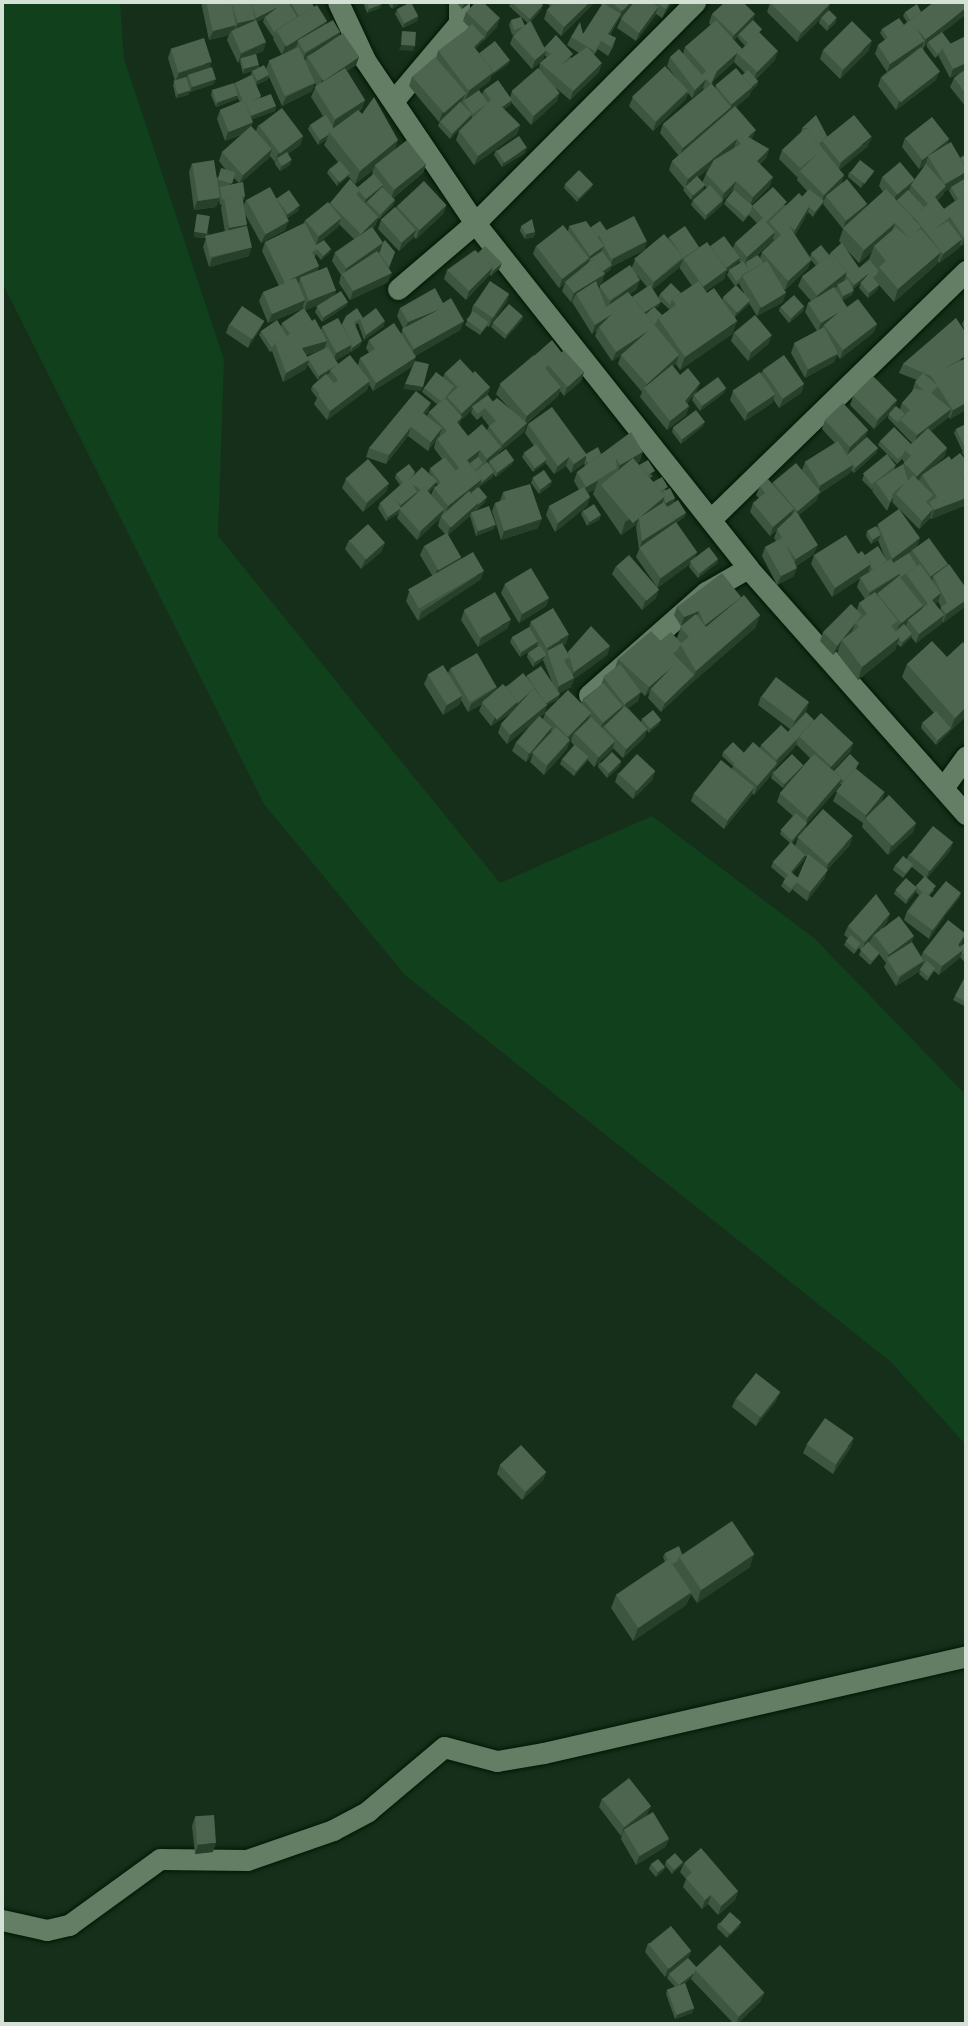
<!DOCTYPE html>
<html>
<head>
<meta charset="utf-8">
<style>
	body { margin:0 }
	#map { position:relative; width:968px; height:2026px; overflow:hidden; background:#162f1a; font-family:"IBM Plex Sans",sans-serif }
	div>[style] { position:absolute }
	[style*='--x'] { left:calc(var(--x)*1px); top:calc(var(--y)*1px); width:calc(var(--w)*1px); rotate:calc(var(--a)*1deg) }
	.green>* { inset:0; background:#11401c }
	.roads { filter:drop-shadow(0 0 2px #011704) drop-shadow(0 0 2px #011704) }
	.street>* { height:21px; margin:-10.5px; padding:0 10.5px; transform-origin:10.5px; border-radius:10.5px; background:#637e65 }
	.wall>* { inset:0; background:#3c563f }
	.shaded-wall>* { inset:0; background:#26402a }
	.building>* { inset:0; background:#4d654f; transform-origin:0 0 }
	span { translate:-50% -50%; white-space:nowrap; text-align:center; line-height:1.15; -webkit-text-stroke:7px #162f1a; paint-order:stroke }
	.frame { position:absolute; inset:0; border:4px solid #d3e2d4; pointer-events:none }
</style>
</head>
<body>
<div id="map">
	<div class="green">
		<div style="clip-path:polygon(2px 2px,120px 2px,124px 59px,224px 360px,218px 536px,500px 883px,652px 816px,815px 939px,966px 1095px,966px 1445px,891px 1362px,405px 975px,264px 804px,2px 282px)"></div>
	</div>
	<div class="roads">
		<div class="street">
			<div style="--x:338;--y:2;--w:64;--a:65"></div>
			<div style="--x:365;--y:60;--w:197;--a:56"></div>
			<div style="--x:475;--y:223;--w:440;--a:51.6"></div>
			<div style="--x:748;--y:568;--w:329;--a:48.5"></div>
			<div style="--x:394;--y:100;--w:101;--a:-49.8"></div>
			<div style="--x:459;--y:23;--w:21;--a:-90"></div>
			<div style="--x:398;--y:289;--w:101;--a:-40.6"></div>
			<div style="--x:475;--y:223;--w:312;--a:-45.1"></div>
			<div style="--x:711;--y:519;--w:356;--a:-44.2"></div>
			<div style="--x:589;--y:695;--w:156;--a:-41.4"></div>
			<div style="--x:706;--y:592;--w:48;--a:-29.7"></div>
			<div style="--x:943;--y:788;--w:39;--a:-54"></div>
			<div style="--x:2;--y:1920;--w:46;--a:12.5"></div>
			<div style="--x:47;--y:1930;--w:23;--a:-13"></div>
			<div style="--x:69;--y:1925;--w:112;--a:-36"></div>
			<div style="--x:160;--y:1859;--w:87;--a:0.7"></div>
			<div style="--x:247;--y:1860;--w:91;--a:-19.2"></div>
			<div style="--x:333;--y:1830;--w:40;--a:-28"></div>
			<div style="--x:368;--y:1811;--w:99;--a:-40.1"></div>
			<div style="--x:444;--y:1747;--w:55;--a:14.8"></div>
			<div style="--x:497;--y:1761;--w:48;--a:-9.7"></div>
			<div style="--x:544;--y:1753;--w:433;--a:-12.9"></div>
		</div>
	</div>
	<div class="wall">
		<div style="clip-path:polygon(evenodd,201px 2px,311px 2px,326px 25px,340px 32px,339px 36px,359px 57px,356px 65px,347px 71px,365px 100px,362px 108px,359px 111px,395px 149px,426px 164px,423px 173px,393px 198px,395px 200px,393px 205px,379px 219px,378px 218px,375px 226px,373px 228px,383px 243px,395px 252px,389px 268px,388px 282px,350px 300px,339px 283px,341px 275px,332px 261px,335px 252px,354px 239px,339px 224px,338px 227px,316px 245px,331px 249px,329px 253px,321px 260px,316px 254px,315px 257px,319px 266px,317px 271px,336px 290px,334px 296px,348px 302px,346px 306px,322px 322px,315px 312px,317px 307px,325px 302px,305px 310px,312px 321px,321px 330px,322px 327px,342px 324px,363px 318px,384px 326px,364px 340px,358px 323px,355px 325px,360px 346px,351px 352px,350px 350px,349px 353px,336px 360px,338px 364px,358px 365px,360px 358px,369px 353px,366px 348px,369px 340px,401px 334px,403px 328px,397px 316px,400px 308px,443px 303px,464px 321px,460px 330px,415px 356px,413px 366px,373px 391px,369px 384px,367px 390px,327px 420px,314px 404px,317px 398px,311px 390px,312px 386px,322px 377px,318px 380px,307px 364px,306px 369px,283px 382px,272px 351px,270px 352px,259px 335px,261px 331px,281px 326px,282px 323px,304px 309px,303px 307px,302px 309px,268px 323px,259px 301px,263px 292px,279px 286px,262px 251px,265px 242px,304px 223px,305px 220px,330px 203px,358px 187px,372px 175px,373px 170px,355px 184px,348px 176px,337px 186px,327px 173px,329px 169px,338px 162px,324px 145px,327px 139px,318px 145px,308px 129px,310px 125px,323px 116px,311px 97px,315px 88px,317px 87px,315px 83px,312px 91px,282px 106px,269px 77px,267px 80px,256px 85px,261px 96px,260px 98px,276px 106px,275px 111px,252px 119px,251px 126px,256px 131px,258px 125px,303px 136px,300px 145px,288px 154px,290px 165px,280px 171px,275px 164px,275px 162px,269px 155px,269px 158px,240px 183px,245px 196px,243px 201px,244px 205px,246px 200px,276px 198px,298px 211px,287px 218px,285px 230px,261px 243px,245px 214px,249px 256px,209px 267px,203px 247px,206px 238px,194px 237px,196px 219px,197px 214px,207px 237px,225px 232px,221px 208px,222px 204px,220px 205px,219px 199px,216px 207px,194px 210px,189px 172px,192px 163px,217px 178px,226px 170px,219px 161px,222px 152px,243px 134px,225px 141px,217px 119px,220px 110px,240px 102px,237px 97px,237px 99px,216px 107px,211px 95px,212px 90px,234px 84px,235px 83px,251px 75px,252px 71px,243px 74px,240px 62px,238px 63px,227px 40px,229px 35px,209px 40px,201px 2px,264px 18px,263px 22px,273px 37px,274px 36px,273px 39px,282px 55px,269px 61px,266px 69px,259px 67px,256px 54px,263px 51px,266px 42px,257px 22px,264px 18px,201px 2px,233px 177px,239px 183px,230px 185px,233px 177px,201px 2px,319px 351px,307px 357px,306px 355px,319px 351px)"></div>
		<div style="clip-path:polygon(363px 2px,381px 2px,380px 8px,367px 13px)"></div>
		<div style="clip-path:polygon(387px 2px,402px 2px,392px 9px)"></div>
		<div style="clip-path:polygon(456px 2px,471px 2px,462px 9px)"></div>
		<div style="clip-path:polygon(evenodd,511px 2px,543px 5px,541px 10px,531px 21px,544px 47px,572px 58px,579px 53px,567px 45px,571px 37px,583px 34px,602px 5px,598px 2px,672px 2px,662px 18px,656px 14px,636px 41px,617px 28px,621px 19px,624px 14px,619px 19px,610px 35px,616px 38px,613px 47px,608px 56px,598px 49px,594px 55px,599px 72px,570px 100px,556px 88px,557px 101px,531px 125px,511px 102px,510px 105px,504px 109px,520px 125px,517px 134px,474px 165px,456px 140px,459px 131px,472px 118px,471px 117px,450px 139px,438px 126px,440px 121px,445px 117px,439px 122px,409px 86px,412px 77px,436px 58px,438px 51px,463px 33px,469px 27px,463px 21px,466px 12px,497px 27px,475px 49px,479px 53px,510px 60px,508px 64px,491px 76px,490px 81px,467px 98px,482px 94px,484px 90px,510px 98px,512px 91px,539px 69px,540px 63px,547px 57px,544px 55px,543px 60px,532px 69px,510px 44px,513px 36px,516px 34px,512px 35px,509px 25px,511px 20px,521px 17px,509px 6px,511px 2px,521px 17px,528px 23px,524px 26px,521px 17px)"></div>
		<div style="clip-path:polygon(545px 2px,595px 2px,561px 36px,544px 19px,547px 10px,550px 6px)"></div>
		<div style="clip-path:polygon(770px 3px,827px 12px,836px 22px,827px 31px,819px 23px,820px 19px,797px 42px,767px 12px)"></div>
		<div style="clip-path:polygon(397px 10px,418px 16px,417px 21px,403px 28px,395px 14px)"></div>
		<div style="clip-path:polygon(905px 12px,921px 12px,965px 15px,942px 33px,950px 44px,966px 36px,966px 107px,950px 87px,954px 78px,961px 72px,950px 78px,939px 57px,939px 55px,935px 58px,927px 47px,927px 44px,923px 48px,936px 80px,896px 110px,878px 86px,881px 77px,887px 72px,875px 54px,878px 45px,885px 40px,880px 33px,882px 29px,904px 25px,907px 22px,903px 16px)"></div>
		<div style="clip-path:polygon(evenodd,712px 14px,752px 20px,775px 60px,756px 79px,758px 81px,757px 85px,751px 91px,749px 96px,736px 107px,752px 139px,769px 149px,766px 158px,760px 164px,770px 186px,751px 205px,752px 206px,786px 205px,802px 197px,807px 191px,797px 180px,798px 176px,797px 177px,779px 159px,782px 150px,801px 132px,802px 128px,827px 136px,868px 146px,839px 170px,844px 175px,841px 184px,865px 208px,883px 192px,879px 186px,882px 177px,914px 180px,926px 164px,919px 169px,902px 147px,905px 138px,949px 139px,947px 145px,965px 178px,966px 243px,961px 246px,960px 245px,959px 248px,939px 263px,938px 261px,936px 265px,894px 302px,879px 285px,877px 290px,868px 298px,859px 288px,861px 282px,853px 289px,852px 295px,842px 300px,847px 307px,877px 324px,874px 332px,840px 359px,837px 355px,834px 362px,805px 378px,791px 353px,794px 344px,817px 331px,805px 312px,808px 303px,811px 301px,798px 286px,802px 277px,816px 266px,811px 260px,808px 268px,785px 290px,782px 287px,783px 302px,757px 316px,749px 303px,748px 305px,735px 317px,737px 321px,732px 334px,680px 370px,676px 364px,673px 366px,680px 375px,700px 383px,696px 392px,694px 395px,724px 393px,700px 411px,692px 400px,694px 395px,687px 403px,689px 406px,686px 415px,667px 430px,640px 397px,642px 392px,618px 364px,621px 355px,612px 361px,595px 336px,597px 330px,592px 334px,572px 302px,573px 300px,571px 302px,562px 291px,565px 283px,559px 288px,533px 254px,536px 246px,568px 231px,569px 226px,591px 227px,647px 241px,644px 250px,611px 267px,610px 270px,604px 274px,602px 283px,598px 285px,599px 289px,600px 286px,632px 267px,635px 260px,668px 239px,669px 237px,699px 247px,710px 246px,733px 248px,735px 243px,757px 223px,749px 215px,743px 222px,724px 204px,726px 200px,734px 190px,733px 190px,723px 200px,722px 205px,705px 220px,691px 205px,693px 200px,707px 188px,704px 185px,703px 190px,691px 200px,683px 190px,684px 188px,669px 170px,672px 161px,679px 156px,660px 133px,663px 124px,704px 89px,703px 88px,692px 98px,688px 93px,685px 100px,653px 131px,629px 106px,633px 97px,676px 78px,667px 66px,670px 57px,683px 54px,685px 47px,711px 25px,709px 23px,712px 14px,738px 36px,738px 38px,745px 46px,742px 49px,734px 40px,738px 36px,712px 14px,734px 62px,745px 73px,742px 76px,716px 86px,715px 88px,712px 84px,714px 80px,734px 62px,712px 14px,709px 168px,706px 174px,702px 183px,698px 177px,709px 168px,712px 14px,950px 188px,949px 191px,955px 201px,944px 209px,937px 201px,943px 195px,944px 192px,950px 188px,712px 14px,824px 201px,823px 204px,843px 229px,839px 241px,841px 243px,829px 255px,811px 254px,810px 257px,795px 235px,808px 212px,813px 217px,824px 201px,712px 14px,773px 239px,774px 240px,762px 252px,760px 258px,755px 257px,772px 241px,773px 239px,712px 14px,845px 248px,859px 263px,872px 252px,869px 259px,859px 268px,845px 248px,712px 14px,739px 261px,741px 263px,729px 270px,727px 275px,735px 286px,739px 283px,744px 293px,723px 298px,722px 300px,707px 293px,706px 291px,724px 279px,726px 272px,738px 263px,739px 261px,712px 14px,679px 267px,692px 286px,681px 293px,660px 294px,658px 298px,653px 289px,680px 267px,679px 267px,712px 14px,637px 275px,647px 287px,632px 297px,630px 294px,637px 289px,637px 275px,712px 14px,660px 301px,669px 309px,668px 311px,662px 315px,655px 308px,659px 306px,660px 301px)"></div>
		<div style="clip-path:polygon(171px 49px,210px 67px,214px 84px,190px 92px,190px 91px,188px 95px,176px 98px,173px 85px,175px 81px,168px 58px)"></div>
		<div style="clip-path:polygon(823px 50px,869px 50px,840px 79px,820px 59px)"></div>
		<div style="clip-path:polygon(496px 150px,525px 153px,502px 167px,494px 155px)"></div>
		<div style="clip-path:polygon(874px 171px,872px 175px,861px 188px,848px 177px,849px 172px)"></div>
		<div style="clip-path:polygon(565px 184px,593px 184px,591px 188px,577px 202px,564px 188px)"></div>
		<div style="clip-path:polygon(446px 205px,443px 214px,416px 239px,413px 236px,413px 238px,399px 251px,378px 229px,381px 220px,396px 208px,397px 206px)"></div>
		<div style="clip-path:polygon(521px 226px,535px 232px,534px 237px,525px 239px,520px 231px)"></div>
		<div style="clip-path:polygon(478px 253px,500px 268px,491px 276px,490px 274px,466px 300px,444px 279px,447px 270px)"></div>
		<div style="clip-path:polygon(509px 294px,506px 303px,489px 327px,487px 326px,480px 335px,465px 325px,471px 314px,473px 305px)"></div>
		<div style="clip-path:polygon(804px 306px,803px 311px,789px 323px,779px 311px,780px 307px)"></div>
		<div style="clip-path:polygon(966px 315px,966px 333px,962px 324px)"></div>
		<div style="clip-path:polygon(523px 316px,522px 320px,505px 339px,491px 327px,493px 323px)"></div>
		<div style="clip-path:polygon(evenodd,956px 318px,966px 410px,950px 419px,949px 417px,931px 431px,947px 448px,944px 457px,931px 468px,951px 460px,966px 460px,966px 505px,931px 519px,930px 518px,919px 529px,899px 509px,917px 547px,948px 564px,947px 566px,966px 588px,966px 606px,943px 623px,942px 621px,941px 624px,916px 643px,911px 637px,901px 647px,897px 644px,895px 650px,858px 680px,837px 653px,839px 648px,833px 655px,820px 641px,823px 632px,857px 610px,859px 603px,865px 599px,857px 587px,860px 578px,870px 572px,869px 571px,868px 573px,832px 597px,811px 564px,814px 555px,858px 554px,885px 558px,878px 540px,871px 544px,866px 536px,867px 531px,877px 528px,878px 524px,899px 509px,892px 502px,894px 498px,891px 501px,887px 511px,872px 491px,874px 488px,872px 490px,862px 480px,864px 475px,896px 465px,894px 469px,903px 465px,904px 462px,902px 459px,897px 464px,878px 445px,880px 441px,911px 444px,912px 443px,888px 418px,889px 414px,874px 429px,850px 405px,853px 396px,900px 409px,902px 403px,912px 392px,915px 382px,917px 380px,899px 373px,903px 364px,956px 318px,938px 601px,941px 607px,940px 610px,935px 604px,938px 601px)"></div>
		<div style="clip-path:polygon(264px 321px,260px 329px,248px 348px,226px 333px,229px 324px)"></div>
		<div style="clip-path:polygon(734px 332px,772px 335px,768px 344px,748px 361px,731px 341px)"></div>
		<div style="clip-path:polygon(evenodd,562px 353px,584px 372px,581px 381px,564px 396px,560px 391px,558px 396px,527px 423px,524px 432px,499px 452px,498px 455px,512px 464px,496px 477px,493px 474px,493px 477px,479px 487px,487px 497px,485px 502px,475px 511px,494px 529px,476px 536px,470px 516px,448px 535px,461px 557px,459px 561px,481px 579px,418px 621px,406px 601px,409px 592px,433px 577px,420px 555px,424px 546px,445px 534px,438px 526px,440px 518px,417px 540px,397px 518px,399px 513px,386px 521px,378px 508px,380px 503px,400px 485px,395px 478px,396px 474px,415px 472px,414px 475px,432px 476px,429px 473px,430px 468px,442px 459px,434px 448px,436px 440px,428px 451px,408px 436px,386px 464px,366px 457px,369px 448px,428px 412px,425px 415px,427px 416px,429px 412px,437px 404px,422px 392px,424px 388px,443px 377px,445px 373px,473px 373px,490px 387px,487px 396px,493px 402px,510px 409px,496px 394px,500px 385px,534px 356px,562px 353px,472px 410px,471px 413px,477px 420px,483px 415px,482px 417px,489px 426px,487px 430px,468px 436px,459px 425px,461px 420px,472px 410px,562px 353px,436px 483px,438px 485px,434px 488px,431px 495px,429px 492px,435px 486px,436px 483px)"></div>
		<div style="clip-path:polygon(763px 370px,804px 384px,801px 393px,779px 408px,773px 399px,772px 403px,745px 421px,730px 400px,733px 391px,761px 374px)"></div>
		<div style="clip-path:polygon(825px 420px,865px 439px,878px 448px,876px 453px,854px 473px,851px 470px,850px 473px,819px 494px,816px 501px,799px 515px,814px 554px,796px 566px,794px 576px,777px 585px,762px 556px,765px 547px,776px 541px,774px 538px,777px 530px,770px 536px,750px 512px,753px 503px,759px 498px,756px 495px,760px 486px,772px 484px,773px 482px,802px 470px,805px 462px,835px 443px,822px 429px)"></div>
		<div style="clip-path:polygon(528px 424px,586px 454px,601px 454px,640px 461px,637px 462px,639px 465px,653px 476px,650px 478px,653px 482px,666px 490px,675px 498px,674px 502px,667px 506px,686px 513px,684px 517px,676px 523px,697px 552px,694px 559px,718px 559px,717px 563px,698px 578px,689px 567px,690px 564px,657px 588px,656px 598px,642px 610px,612px 574px,616px 566px,657px 587px,636px 557px,639px 549px,636px 527px,637px 524px,621px 535px,593px 494px,595px 489px,588px 493px,590px 497px,587px 506px,555px 532px,546px 515px,549px 506px,579px 490px,574px 481px,577px 472px,585px 466px,584px 463px,571px 473px,566px 466px,554px 474px,545px 462px,533px 472px,522px 457px,524px 453px,534px 446px,525px 433px)"></div>
		<div style="clip-path:polygon(966px 424px,966px 460px,962px 452px,963px 450px,962px 450px,954px 433px,956px 429px)"></div>
		<div style="clip-path:polygon(703px 426px,681px 444px,672px 432px,673px 428px)"></div>
		<div style="clip-path:polygon(533px 478px,550px 486px,539px 494px,531px 483px)"></div>
		<div style="clip-path:polygon(346px 479px,389px 483px,386px 492px,363px 512px,342px 488px)"></div>
		<div style="clip-path:polygon(503px 492px,538px 528px,501px 540px,492px 511px,495px 503px,500px 501px)"></div>
		<div style="clip-path:polygon(583px 510px,601px 515px,599px 520px,587px 526px,581px 514px)"></div>
		<div style="clip-path:polygon(349px 540px,385px 543px,381px 552px,361px 569px,345px 549px)"></div>
		<div style="clip-path:polygon(505px 584px,549px 598px,546px 606px,519px 623px,501px 593px)"></div>
		<div style="clip-path:polygon(741px 597px,760px 615px,755px 628px,691px 683px,661px 712px,648px 698px,650px 692px,645px 696px,639px 690px,638px 701px,628px 708px,641px 722px,642px 718px,659px 724px,649px 733px,647px 730px,644px 738px,623px 758px,613px 748px,612px 750px,594px 767px,588px 760px,574px 776px,560px 764px,562px 759px,574px 745px,571px 742px,572px 738px,570px 740px,567px 749px,544px 775px,530px 762px,533px 754px,552px 732px,550px 731px,549px 736px,526px 762px,512px 751px,516px 742px,531px 724px,507px 744px,498px 733px,501px 724px,512px 712px,491px 726px,479px 711px,482px 704px,468px 712px,461px 700px,459px 705px,443px 715px,424px 684px,428px 675px,448px 673px,450px 669px,497px 687px,496px 690px,526px 678px,527px 675px,552px 682px,543px 660px,533px 667px,527px 657px,528px 653px,538px 646px,537px 645px,536px 647px,520px 657px,510px 642px,512px 637px,529px 628px,531px 621px,566px 644px,563px 645px,568px 654px,568px 652px,610px 646px,607px 655px,574px 679px,571px 687px,559px 693px,558px 699px,547px 705px,544px 714px,540px 717px,543px 719px,545px 714px,582px 703px,583px 699px,601px 685px,604px 677px,615px 668px,618px 659px,660px 641px,677px 638px,681px 626px,674px 615px,677px 607px)"></div>
		<div style="clip-path:polygon(464px 611px,508px 628px,478px 647px,461px 620px)"></div>
		<div style="clip-path:polygon(947px 657px,966px 716px,936px 745px,921px 728px,922px 723px,934px 713px,902px 677px,907px 664px)"></div>
		<div style="clip-path:polygon(evenodd,761px 696px,809px 702px,806px 711px,800px 718px,814px 720px,853px 743px,850px 752px,833px 770px,834px 771px,859px 763px,856px 769px,882px 801px,877px 807px,916px 823px,913px 832px,888px 855px,862px 827px,863px 823px,833px 801px,837px 792px,842px 785px,840px 784px,839px 787px,807px 823px,806px 828px,792px 843px,795px 846px,798px 838px,850px 845px,827px 870px,824px 879px,807px 901px,793px 890px,794px 888px,789px 893px,781px 886px,785px 879px,771px 867px,773px 862px,790px 843px,780px 834px,781px 830px,793px 816px,777px 802px,780px 793px,793px 778px,783px 788px,771px 778px,773px 773px,754px 795px,752px 793px,751px 796px,724px 829px,691px 801px,694px 793px,732px 769px,733px 766px,722px 756px,723px 752px,744px 753px,760px 748px,761px 745px,788px 732px,790px 729px,758px 705px,761px 696px,797px 743px,796px 744px,810px 758px,802px 767px,803px 765px,774px 772px,776px 767px,793px 749px,797px 743px,761px 696px,805px 856px,807px 857px,798px 878px,792px 873px,804px 860px,805px 856px)"></div>
		<div style="clip-path:polygon(621px 761px,620px 766px,607px 778px,598px 767px,599px 763px)"></div>
		<div style="clip-path:polygon(655px 771px,652px 780px,633px 799px,615px 782px,618px 773px)"></div>
		<div style="clip-path:polygon(950px 851px,927px 878px,934px 890px,929px 896px,932px 898px,960px 897px,945px 915px,929px 939px,904px 920px,907px 911px,919px 895px,916px 892px,906px 904px,894px 894px,896px 890px,916px 886px,924px 877px,912px 867px,903px 878px,893px 870px,895px 865px,907px 859px,909px 854px)"></div>
		<div style="clip-path:polygon(887px 922px,882px 928px,912px 943px,921px 957px,923px 952px,963px 942px,960px 947px,966px 942px,966px 964px,960px 957px,939px 975px,934px 971px,927px 981px,919px 974px,920px 971px,896px 986px,884px 967px,886px 963px,879px 954px,877px 957px,870px 965px,859px 955px,861px 950px,859px 948px,854px 954px,844px 945px,848px 938px,844px 935px,848px 926px)"></div>
		<div style="clip-path:polygon(966px 975px,966px 1007px,953px 1000px)"></div>
		<div style="clip-path:polygon(736px 1398px,776px 1401px,756px 1426px,732px 1407px)"></div>
		<div style="clip-path:polygon(807px 1444px,851px 1447px,833px 1474px,803px 1453px)"></div>
		<div style="clip-path:polygon(500px 1465px,546px 1472px,543px 1480px,522px 1500px,497px 1474px)"></div>
		<div style="clip-path:polygon(665px 1553px,682px 1554px,750px 1567px,697px 1603px,691px 1594px,686px 1605px,633px 1641px,611px 1608px,616px 1595px,665px 1562px,663px 1557px)"></div>
		<div style="clip-path:polygon(602px 1798px,647px 1815px,642px 1819px,669px 1839px,665px 1847px,636px 1865px,621px 1839px,622px 1834px,621px 1836px,599px 1807px)"></div>
		<div style="clip-path:polygon(195px 1817px,213px 1852px,195px 1854px,192px 1826px)"></div>
		<div style="clip-path:polygon(666px 1861px,683px 1862px,681px 1866px,672px 1874px,665px 1865px)"></div>
		<div style="clip-path:polygon(684px 1863px,738px 1891px,735px 1900px,718px 1915px,708px 1904px,702px 1909px,683px 1887px,686px 1879px,680px 1872px)"></div>
		<div style="clip-path:polygon(651px 1864px,665px 1867px,663px 1871px,656px 1877px,649px 1869px)"></div>
		<div style="clip-path:polygon(741px 1922px,739px 1927px,727px 1938px,717px 1928px,718px 1923px)"></div>
		<div style="clip-path:polygon(648px 1943px,691px 1951px,688px 1958px,697px 1968px,764px 1993px,760px 2002px,737px 2024px,734px 2024px,691px 1979px,692px 1977px,685px 1983px,694px 2008px,692px 2013px,675px 2019px,666px 1994px,667px 1990px,675px 1987px,667px 1978px,669px 1974px,665px 1977px,645px 1952px)"></div>
	</div>
	<div class="shaded-wall">
		<div style="clip-path:polygon(394px 2px,402px 2px,392px 9px)"></div>
		<div style="clip-path:polygon(465px 2px,471px 2px,462px 9px)"></div>
		<div style="clip-path:polygon(590px 2px,595px 2px,561px 36px,564px 27px)"></div>
		<div style="clip-path:polygon(631px 2px,637px 2px,619px 19px,605px 42px,608px 34px,622px 11px)"></div>
		<div style="clip-path:polygon(670px 2px,672px 2px,662px 18px,666px 9px)"></div>
		<div style="clip-path:polygon(382px 4px,380px 8px,367px 13px,369px 9px)"></div>
		<div style="clip-path:polygon(830px 4px,827px 13px,797px 42px,801px 33px)"></div>
		<div style="clip-path:polygon(543px 5px,541px 10px,528px 23px,530px 19px)"></div>
		<div style="clip-path:polygon(278px 7px,277px 11px,255px 23px,256px 18px)"></div>
		<div style="clip-path:polygon(658px 7px,655px 16px,636px 41px,639px 33px)"></div>
		<div style="clip-path:polygon(966px 8px,965px 15px,929px 43px,928px 42px,927px 44px,923px 48px,926px 39px)"></div>
		<div style="clip-path:polygon(755px 14px,752px 23px,739px 34px,730px 44px,734px 35px)"></div>
		<div style="clip-path:polygon(418px 16px,417px 21px,403px 28px,404px 24px)"></div>
		<div style="clip-path:polygon(500px 18px,497px 27px,484px 41px,487px 32px)"></div>
		<div style="clip-path:polygon(837px 18px,836px 22px,827px 31px,829px 26px)"></div>
		<div style="clip-path:polygon(255px 19px,252px 27px,235px 32px,238px 23px)"></div>
		<div style="clip-path:polygon(327px 21px,324px 30px,298px 42px,296px 47px,282px 55px,285px 46px)"></div>
		<div style="clip-path:polygon(236px 25px,233px 34px,231px 31px,229px 35px,209px 40px,213px 31px)"></div>
		<div style="clip-path:polygon(340px 32px,337px 41px,307px 56px,306px 60px,302px 63px,305px 54px)"></div>
		<div style="clip-path:polygon(484px 37px,483px 41px,471px 53px,473px 48px)"></div>
		<div style="clip-path:polygon(872px 41px,869px 50px,840px 79px,843px 70px)"></div>
		<div style="clip-path:polygon(924px 41px,921px 50px,887px 72px,890px 64px)"></div>
		<div style="clip-path:polygon(266px 42px,263px 51px,242px 61px,241px 59px,240px 62px,238px 63px,241px 54px)"></div>
		<div style="clip-path:polygon(401px 45px,415px 46px,413px 51px,399px 50px)"></div>
		<div style="clip-path:polygon(546px 51px,543px 60px,532px 69px,535px 60px)"></div>
		<div style="clip-path:polygon(778px 51px,775px 60px,753px 81px,757px 72px)"></div>
		<div style="clip-path:polygon(737px 53px,734px 62px,714px 80px,708px 92px,717px 71px)"></div>
		<div style="clip-path:polygon(359px 57px,356px 65px,319px 89px,322px 80px)"></div>
		<div style="clip-path:polygon(510px 60px,508px 64px,491px 76px,490px 81px,465px 100px,469px 91px)"></div>
		<div style="clip-path:polygon(212px 62px,208px 71px,188px 75px,186px 78px,175px 82px,179px 73px)"></div>
		<div style="clip-path:polygon(602px 63px,599px 72px,570px 100px,573px 91px)"></div>
		<div style="clip-path:polygon(966px 63px,966px 70px,950px 78px,953px 69px)"></div>
		<div style="clip-path:polygon(259px 65px,258px 69px,243px 74px,244px 69px)"></div>
		<div style="clip-path:polygon(940px 71px,936px 80px,896px 110px,899px 101px)"></div>
		<div style="clip-path:polygon(269px 75px,267px 80px,255px 85px,257px 81px)"></div>
		<div style="clip-path:polygon(216px 79px,214px 84px,190px 92px,192px 87px)"></div>
		<div style="clip-path:polygon(706px 79px,703px 88px,692px 98px,695px 90px)"></div>
		<div style="clip-path:polygon(758px 81px,757px 85px,751px 91px,749px 96px,679px 157px,683px 148px,731px 107px,732px 104px)"></div>
		<div style="clip-path:polygon(315px 83px,312px 91px,282px 106px,286px 97px)"></div>
		<div style="clip-path:polygon(190px 90px,188px 95px,176px 98px,178px 94px)"></div>
		<div style="clip-path:polygon(688px 91px,685px 100px,653px 131px,656px 122px)"></div>
		<div style="clip-path:polygon(466px 93px,462px 101px,439px 122px,442px 113px)"></div>
		<div style="clip-path:polygon(560px 93px,557px 101px,531px 125px,534px 116px)"></div>
		<div style="clip-path:polygon(238px 95px,237px 99px,216px 107px,217px 103px)"></div>
		<div style="clip-path:polygon(365px 100px,362px 108px,332px 129px,335px 120px)"></div>
		<div style="clip-path:polygon(512px 100px,510px 105px,496px 115px,498px 110px)"></div>
		<div style="clip-path:polygon(276px 106px,275px 111px,248px 121px,250px 116px)"></div>
		<div style="clip-path:polygon(472px 114px,471px 119px,450px 139px,452px 134px)"></div>
		<div style="clip-path:polygon(253px 122px,250px 131px,225px 141px,228px 132px)"></div>
		<div style="clip-path:polygon(520px 125px,517px 134px,474px 165px,478px 156px)"></div>
		<div style="clip-path:polygon(756px 130px,752px 139px,748px 137px)"></div>
		<div style="clip-path:polygon(328px 135px,327px 139px,318px 145px,320px 140px)"></div>
		<div style="clip-path:polygon(303px 136px,300px 145px,278px 161px,277px 159px,275px 163px,278px 154px)"></div>
		<div style="clip-path:polygon(872px 137px,868px 146px,837px 172px,841px 163px)"></div>
		<div style="clip-path:polygon(737px 139px,734px 148px,685px 188px,688px 179px)"></div>
		<div style="clip-path:polygon(949px 139px,946px 148px,928px 156px,926px 163px,919px 169px,922px 160px)"></div>
		<div style="clip-path:polygon(398px 140px,394px 153px,375px 166px,373px 170px,355px 184px,360px 171px)"></div>
		<div style="clip-path:polygon(527px 148px,525px 153px,502px 167px,503px 163px)"></div>
		<div style="clip-path:polygon(272px 149px,269px 158px,239px 184px,243px 175px)"></div>
		<div style="clip-path:polygon(769px 149px,766px 158px,754px 170px,757px 161px)"></div>
		<div style="clip-path:polygon(292px 160px,290px 165px,280px 171px,281px 167px)"></div>
		<div style="clip-path:polygon(426px 164px,423px 173px,391px 199px,394px 190px)"></div>
		<div style="clip-path:polygon(874px 171px,872px 175px,861px 188px,862px 184px)"></div>
		<div style="clip-path:polygon(966px 172px,965px 180px,944px 192px,943px 195px,932px 206px,935px 197px,945px 184px)"></div>
		<div style="clip-path:polygon(350px 173px,348px 177px,337px 186px,338px 181px)"></div>
		<div style="clip-path:polygon(844px 175px,841px 184px,826px 196px,822px 205px,813px 217px,815px 212px,821px 204px,824px 195px)"></div>
		<div style="clip-path:polygon(773px 177px,770px 186px,750px 206px,753px 197px)"></div>
		<div style="clip-path:polygon(915px 180px,911px 185px,909px 191px,893px 204px,896px 195px)"></div>
		<div style="clip-path:polygon(736px 181px,733px 190px,721px 202px,724px 193px)"></div>
		<div style="clip-path:polygon(593px 184px,591px 188px,577px 202px,579px 197px)"></div>
		<div style="clip-path:polygon(383px 185px,382px 189px,364px 204px,366px 199px)"></div>
		<div style="clip-path:polygon(705px 185px,703px 190px,691px 200px,693px 195px)"></div>
		<div style="clip-path:polygon(220px 198px,216px 207px,194px 210px,197px 201px)"></div>
		<div style="clip-path:polygon(395px 200px,393px 205px,379px 219px,381px 215px)"></div>
		<div style="clip-path:polygon(723px 200px,722px 205px,705px 220px,707px 215px)"></div>
		<div style="clip-path:polygon(867px 204px,864px 213px,843px 229px,846px 220px)"></div>
		<div style="clip-path:polygon(446px 205px,443px 214px,416px 239px,419px 230px)"></div>
		<div style="clip-path:polygon(810px 205px,807px 214px,792px 239px,795px 230px)"></div>
		<div style="clip-path:polygon(300px 206px,298px 211px,285px 220px,287px 215px)"></div>
		<div style="clip-path:polygon(378px 217px,375px 226px,357px 243px,361px 234px)"></div>
		<div style="clip-path:polygon(341px 218px,338px 227px,316px 245px,319px 236px)"></div>
		<div style="clip-path:polygon(289px 221px,285px 230px,261px 243px,265px 235px)"></div>
		<div style="clip-path:polygon(895px 223px,890px 236px,874px 246px,872px 252px,859px 263px,864px 250px)"></div>
		<div style="clip-path:polygon(247px 225px,244px 233px,226px 237px,229px 228px)"></div>
		<div style="clip-path:polygon(416px 230px,413px 238px,399px 251px,402px 242px)"></div>
		<div style="clip-path:polygon(195px 232px,209px 233px,207px 238px,194px 237px)"></div>
		<div style="clip-path:polygon(535px 232px,534px 237px,525px 239px,526px 234px)"></div>
		<div style="clip-path:polygon(775px 232px,772px 241px,746px 264px,746px 262px,744px 266px,747px 257px)"></div>
		<div style="clip-path:polygon(966px 236px,966px 243px,961px 246px,964px 238px)"></div>
		<div style="clip-path:polygon(962px 239px,959px 248px,939px 263px,943px 254px)"></div>
		<div style="clip-path:polygon(647px 241px,644px 250px,611px 267px,610px 270px,599px 277px,605px 274px,602px 283px,578px 297px,576px 294px,573px 300px,571px 302px,574px 293px,610px 266px,613px 259px)"></div>
		<div style="clip-path:polygon(383px 243px,380px 252px,343px 278px,346px 269px)"></div>
		<div style="clip-path:polygon(604px 246px,600px 254px,590px 259px,586px 267px,559px 288px,562px 279px,589px 259px,590px 256px)"></div>
		<div style="clip-path:polygon(252px 247px,249px 256px,209px 267px,212px 258px)"></div>
		<div style="clip-path:polygon(331px 249px,329px 253px,321px 260px,323px 256px)"></div>
		<div style="clip-path:polygon(941px 252px,936px 265px,894px 302px,898px 289px)"></div>
		<div style="clip-path:polygon(740px 258px,738px 263px,726px 272px,724px 279px,699px 296px,702px 287px)"></div>
		<div style="clip-path:polygon(683px 259px,680px 267px,651px 291px,654px 282px)"></div>
		<div style="clip-path:polygon(811px 260px,808px 268px,785px 290px,788px 281px)"></div>
		<div style="clip-path:polygon(502px 263px,500px 268px,491px 276px,493px 271px)"></div>
		<div style="clip-path:polygon(319px 266px,316px 274px,300px 278px,299px 283px,289px 280px)"></div>
		<div style="clip-path:polygon(493px 267px,489px 276px,466px 300px,469px 291px)"></div>
		<div style="clip-path:polygon(847px 272px,844px 281px,814px 305px,817px 296px)"></div>
		<div style="clip-path:polygon(392px 273px,388px 282px,350px 300px,353px 291px)"></div>
		<div style="clip-path:polygon(869px 273px,867px 277px,852px 289px,854px 285px)"></div>
		<div style="clip-path:polygon(640px 280px,637px 289px,607px 309px,611px 301px)"></div>
		<div style="clip-path:polygon(879px 285px,877px 290px,868px 298px,869px 293px)"></div>
		<div style="clip-path:polygon(336px 290px,333px 299px,304px 311px,307px 302px)"></div>
		<div style="clip-path:polygon(854px 291px,852px 295px,842px 301px,843px 296px)"></div>
		<div style="clip-path:polygon(786px 293px,783px 302px,757px 316px,760px 308px)"></div>
		<div style="clip-path:polygon(509px 294px,506px 303px,489px 327px,492px 318px)"></div>
		<div style="clip-path:polygon(305px 300px,302px 309px,268px 323px,272px 314px)"></div>
		<div style="clip-path:polygon(750px 300px,748px 305px,735px 317px,736px 313px)"></div>
		<div style="clip-path:polygon(348px 302px,346px 306px,322px 322px,324px 317px)"></div>
		<div style="clip-path:polygon(661px 302px,659px 306px,640px 318px,642px 314px)"></div>
		<div style="clip-path:polygon(804px 306px,803px 311px,789px 323px,791px 319px)"></div>
		<div style="clip-path:polygon(440px 309px,404px 330px,408px 322px)"></div>
		<div style="clip-path:polygon(839px 312px,824px 325px,822px 329px,818px 332px,821px 323px)"></div>
		<div style="clip-path:polygon(612px 314px,599px 327px,597px 330px,592px 334px,595px 325px)"></div>
		<div style="clip-path:polygon(523px 316px,522px 320px,505px 339px,507px 335px)"></div>
		<div style="clip-path:polygon(264px 321px,260px 329px,248px 348px,251px 339px)"></div>
		<div style="clip-path:polygon(385px 321px,384px 326px,364px 340px,366px 335px)"></div>
		<div style="clip-path:polygon(464px 321px,460px 330px,411px 358px,414px 349px)"></div>
		<div style="clip-path:polygon(737px 321px,732px 334px,680px 370px,685px 357px)"></div>
		<div style="clip-path:polygon(877px 324px,874px 332px,840px 359px,843px 350px)"></div>
		<div style="clip-path:polygon(648px 331px,645px 339px,612px 361px,616px 352px)"></div>
		<div style="clip-path:polygon(772px 335px,768px 344px,748px 361px,751px 352px)"></div>
		<div style="clip-path:polygon(327px 341px,324px 350px,299px 357px,302px 348px)"></div>
		<div style="clip-path:polygon(362px 341px,360px 346px,351px 352px,352px 348px)"></div>
		<div style="clip-path:polygon(352px 344px,349px 353px,333px 362px,336px 353px)"></div>
		<div style="clip-path:polygon(838px 353px,834px 362px,805px 378px,808px 369px)"></div>
		<div style="clip-path:polygon(679px 355px,676px 364px,646px 391px,645px 389px,647px 384px)"></div>
		<div style="clip-path:polygon(416px 357px,413px 366px,373px 391px,376px 383px)"></div>
		<div style="clip-path:polygon(309px 360px,306px 369px,283px 382px,286px 373px)"></div>
		<div style="clip-path:polygon(338px 364px,330px 370px,330px 373px,318px 380px,319px 376px)"></div>
		<div style="clip-path:polygon(584px 372px,581px 381px,564px 396px,567px 387px)"></div>
		<div style="clip-path:polygon(370px 381px,367px 390px,327px 420px,330px 411px)"></div>
		<div style="clip-path:polygon(700px 383px,696px 392px,682px 410px,685px 401px)"></div>
		<div style="clip-path:polygon(405px 384px,423px 387px,421px 391px,403px 389px)"></div>
		<div style="clip-path:polygon(804px 384px,801px 393px,779px 408px,783px 399px)"></div>
		<div style="clip-path:polygon(490px 387px,487px 396px,461px 420px,459px 426px,457px 422px,460px 419px,462px 413px)"></div>
		<div style="clip-path:polygon(561px 387px,558px 396px,524px 425px,527px 416px)"></div>
		<div style="clip-path:polygon(726px 388px,724px 393px,700px 411px,702px 406px)"></div>
		<div style="clip-path:polygon(775px 394px,772px 403px,745px 421px,748px 412px)"></div>
		<div style="clip-path:polygon(897px 400px,894px 409px,874px 429px,878px 420px)"></div>
		<div style="clip-path:polygon(431px 403px,428px 412px,420px 421px,423px 413px)"></div>
		<div style="clip-path:polygon(966px 403px,966px 410px,950px 419px,953px 410px)"></div>
		<div style="clip-path:polygon(689px 406px,686px 415px,667px 430px,670px 421px)"></div>
		<div style="clip-path:polygon(951px 409px,948px 418px,914px 444px,917px 435px)"></div>
		<div style="clip-path:polygon(705px 422px,703px 426px,681px 444px,682px 439px)"></div>
		<div style="clip-path:polygon(527px 423px,524px 432px,500px 452px,503px 444px)"></div>
		<div style="clip-path:polygon(411px 427px,408px 436px,386px 464px,389px 455px)"></div>
		<div style="clip-path:polygon(442px 428px,439px 437px,428px 451px,431px 442px)"></div>
		<div style="clip-path:polygon(868px 430px,865px 439px,847px 456px,850px 447px)"></div>
		<div style="clip-path:polygon(501px 447px,498px 455px,484px 467px,487px 459px)"></div>
		<div style="clip-path:polygon(878px 448px,876px 453px,854px 473px,855px 468px)"></div>
		<div style="clip-path:polygon(947px 448px,944px 457px,923px 477px,922px 475px,920px 479px,914px 485px,917px 476px)"></div>
		<div style="clip-path:polygon(480px 450px,477px 459px,464px 469px,467px 460px)"></div>
		<div style="clip-path:polygon(643px 452px,640px 461px,617px 474px,620px 465px)"></div>
		<div style="clip-path:polygon(587px 455px,584px 464px,571px 473px,574px 464px)"></div>
		<div style="clip-path:polygon(569px 457px,566px 466px,554px 474px,558px 466px)"></div>
		<div style="clip-path:polygon(547px 459px,545px 464px,533px 472px,535px 468px)"></div>
		<div style="clip-path:polygon(514px 460px,512px 464px,496px 477px,497px 473px)"></div>
		<div style="clip-path:polygon(853px 465px,850px 473px,819px 494px,816px 501px,794px 519px,797px 510px,818px 493px,820px 486px)"></div>
		<div style="clip-path:polygon(494px 472px,493px 477px,479px 487px,481px 483px)"></div>
		<div style="clip-path:polygon(482px 479px,479px 488px,445px 515px,448px 506px)"></div>
		<div style="clip-path:polygon(437px 481px,435px 486px,424px 497px,425px 492px)"></div>
		<div style="clip-path:polygon(598px 481px,595px 489px,582px 496px,586px 487px)"></div>
		<div style="clip-path:polygon(552px 482px,550px 486px,539px 494px,541px 489px)"></div>
		<div style="clip-path:polygon(389px 483px,386px 492px,363px 512px,367px 503px)"></div>
		<div style="clip-path:polygon(417px 492px,415px 497px,399px 509px,401px 505px)"></div>
		<div style="clip-path:polygon(665px 496px,660px 509px,639px 518px,637px 524px,621px 535px,625px 522px)"></div>
		<div style="clip-path:polygon(487px 497px,485px 502px,476px 509px,478px 505px)"></div>
		<div style="clip-path:polygon(590px 497px,587px 506px,555px 532px,558px 523px)"></div>
		<div style="clip-path:polygon(675px 498px,674px 502px,664px 508px,666px 503px)"></div>
		<div style="clip-path:polygon(966px 498px,966px 505px,931px 519px,934px 510px)"></div>
		<div style="clip-path:polygon(479px 502px,475px 511px,471px 513px,470px 516px,447px 536px,450px 527px)"></div>
		<div style="clip-path:polygon(400px 509px,399px 513px,386px 521px,388px 517px)"></div>
		<div style="clip-path:polygon(444px 509px,441px 518px,417px 540px,421px 531px)"></div>
		<div style="clip-path:polygon(794px 509px,791px 518px,770px 536px,773px 527px)"></div>
		<div style="clip-path:polygon(933px 509px,930px 518px,919px 529px,922px 521px)"></div>
		<div style="clip-path:polygon(686px 513px,684px 517px,674px 524px,672px 529px,639px 550px,642px 541px)"></div>
		<div style="clip-path:polygon(601px 515px,599px 520px,587px 526px,589px 522px)"></div>
		<div style="clip-path:polygon(542px 519px,538px 528px,501px 540px,504px 531px)"></div>
		<div style="clip-path:polygon(496px 525px,494px 529px,476px 536px,478px 531px)"></div>
		<div style="clip-path:polygon(881px 535px,879px 539px,871px 544px,873px 540px)"></div>
		<div style="clip-path:polygon(920px 538px,917px 547px,889px 567px,892px 559px)"></div>
		<div style="clip-path:polygon(385px 543px,381px 552px,361px 569px,365px 560px)"></div>
		<div style="clip-path:polygon(818px 545px,814px 554px,792px 568px,796px 559px)"></div>
		<div style="clip-path:polygon(697px 552px,694px 561px,657px 588px,660px 579px)"></div>
		<div style="clip-path:polygon(461px 557px,457px 566px,434px 579px,437px 570px)"></div>
		<div style="clip-path:polygon(718px 559px,717px 563px,698px 578px,700px 574px)"></div>
		<div style="clip-path:polygon(871px 564px,868px 573px,832px 597px,835px 588px)"></div>
		<div style="clip-path:polygon(948px 564px,944px 572px,933px 576px,931px 582px,928px 584px,931px 576px)"></div>
		<div style="clip-path:polygon(797px 568px,794px 576px,777px 585px,781px 576px)"></div>
		<div style="clip-path:polygon(484px 571px,481px 579px,418px 621px,421px 612px)"></div>
		<div style="clip-path:polygon(900px 574px,897px 583px,867px 602px,870px 593px)"></div>
		<div style="clip-path:polygon(659px 590px,656px 598px,642px 610px,645px 601px)"></div>
		<div style="clip-path:polygon(941px 593px,938px 602px,929px 608px,932px 600px)"></div>
		<div style="clip-path:polygon(549px 598px,546px 606px,519px 623px,522px 614px)"></div>
		<div style="clip-path:polygon(741px 598px,701px 634px,704px 626px)"></div>
		<div style="clip-path:polygon(966px 600px,966px 606px,943px 623px,946px 614px)"></div>
		<div style="clip-path:polygon(923px 606px,920px 615px,908px 620px,906px 626px,896px 633px,899px 625px)"></div>
		<div style="clip-path:polygon(699px 611px,695px 620px,681px 626px,684px 617px)"></div>
		<div style="clip-path:polygon(760px 615px,755px 628px,691px 684px,696px 671px)"></div>
		<div style="clip-path:polygon(944px 615px,941px 624px,916px 643px,919px 634px)"></div>
		<div style="clip-path:polygon(511px 620px,508px 628px,478px 647px,481px 638px)"></div>
		<div style="clip-path:polygon(855px 623px,852px 632px,842px 640px,839px 648px,833px 655px,837px 646px)"></div>
		<div style="clip-path:polygon(912px 634px,911px 638px,901px 647px,903px 642px)"></div>
		<div style="clip-path:polygon(569px 635px,566px 644px,548px 655px,547px 651px,543px 660px,533px 667px,535px 662px,545px 656px,548px 648px)"></div>
		<div style="clip-path:polygon(900px 637px,895px 650px,858px 680px,862px 667px)"></div>
		<div style="clip-path:polygon(538px 642px,536px 647px,520px 657px,521px 653px)"></div>
		<div style="clip-path:polygon(610px 646px,607px 655px,574px 679px,571px 687px,556px 695px,559px 686px,571px 679px,574px 672px)"></div>
		<div style="clip-path:polygon(672px 667px,651px 689px,650px 692px,645px 696px,649px 687px)"></div>
		<div style="clip-path:polygon(694px 675px,691px 684px,661px 712px,665px 703px)"></div>
		<div style="clip-path:polygon(497px 687px,494px 696px,468px 712px,471px 704px)"></div>
		<div style="clip-path:polygon(536px 689px,515px 710px,491px 726px,495px 717px)"></div>
		<div style="clip-path:polygon(641px 692px,638px 701px,623px 712px,626px 703px)"></div>
		<div style="clip-path:polygon(560px 694px,558px 699px,547px 705px,544px 714px,507px 744px,510px 735px,545px 703px)"></div>
		<div style="clip-path:polygon(462px 696px,459px 705px,443px 715px,446px 706px)"></div>
		<div style="clip-path:polygon(809px 702px,806px 711px,791px 730px,795px 721px)"></div>
		<div style="clip-path:polygon(623px 706px,620px 714px,604px 726px,599px 731px,603px 723px)"></div>
		<div style="clip-path:polygon(966px 707px,966px 716px,936px 745px,938px 740px,951px 728px,955px 718px)"></div>
		<div style="clip-path:polygon(591px 713px,588px 721px,574px 733px,567px 749px,544px 775px,547px 766px,566px 745px,569px 736px)"></div>
		<div style="clip-path:polygon(661px 720px,659px 724px,649px 733px,650px 728px)"></div>
		<div style="clip-path:polygon(552px 727px,549px 736px,526px 762px,529px 753px)"></div>
		<div style="clip-path:polygon(647px 729px,644px 738px,623px 758px,626px 749px)"></div>
		<div style="clip-path:polygon(798px 739px,793px 749px,776px 767px,774px 772px,754px 795px,757px 786px,775px 766px,777px 760px)"></div>
		<div style="clip-path:polygon(615px 741px,612px 750px,594px 767px,598px 758px)"></div>
		<div style="clip-path:polygon(853px 743px,850px 752px,828px 775px,831px 766px)"></div>
		<div style="clip-path:polygon(589px 757px,587px 761px,574px 776px,576px 772px)"></div>
		<div style="clip-path:polygon(621px 761px,620px 766px,607px 778px,609px 773px)"></div>
		<div style="clip-path:polygon(803px 765px,802px 769px,783px 788px,784px 784px)"></div>
		<div style="clip-path:polygon(655px 771px,652px 780px,633px 799px,636px 790px)"></div>
		<div style="clip-path:polygon(842px 778px,839px 787px,805px 826px,808px 817px)"></div>
		<div style="clip-path:polygon(754px 787px,751px 796px,724px 829px,728px 820px)"></div>
		<div style="clip-path:polygon(885px 792px,882px 801px,866px 820px,865px 818px,866px 815px)"></div>
		<div style="clip-path:polygon(807px 823px,806px 828px,791px 844px,793px 840px)"></div>
		<div style="clip-path:polygon(916px 823px,913px 832px,888px 855px,891px 846px)"></div>
		<div style="clip-path:polygon(853px 836px,850px 845px,827px 870px,824px 879px,807px 901px,810px 892px,825px 873px,828px 864px)"></div>
		<div style="clip-path:polygon(953px 842px,950px 851px,926px 879px,929px 871px)"></div>
		<div style="clip-path:polygon(805px 855px,804px 860px,789px 876px,791px 872px)"></div>
		<div style="clip-path:polygon(917px 888px,916px 892px,906px 904px,908px 899px)"></div>
		<div style="clip-path:polygon(961px 893px,960px 897px,946px 915px,947px 911px)"></div>
		<div style="clip-path:polygon(948px 909px,944px 918px,929px 939px,932px 930px)"></div>
		<div style="clip-path:polygon(890px 914px,887px 922px,875px 936px,874px 934px,871px 940px,862px 951px,865px 942px)"></div>
		<div style="clip-path:polygon(966px 934px,963px 942px,955px 954px,958px 945px)"></div>
		<div style="clip-path:polygon(914px 936px,911px 945px,887px 958px,885px 963px,889px 954px)"></div>
		<div style="clip-path:polygon(963px 950px,960px 958px,939px 975px,942px 966px)"></div>
		<div style="clip-path:polygon(924px 961px,921px 970px,896px 986px,900px 977px)"></div>
		<div style="clip-path:polygon(780px 1392px,776px 1401px,756px 1426px,760px 1417px)"></div>
		<div style="clip-path:polygon(854px 1438px,851px 1447px,833px 1474px,836px 1465px)"></div>
		<div style="clip-path:polygon(546px 1472px,543px 1480px,522px 1500px,526px 1492px)"></div>
		<div style="clip-path:polygon(754px 1554px,750px 1567px,697px 1603px,701px 1590px)"></div>
		<div style="clip-path:polygon(691px 1592px,686px 1605px,633px 1641px,638px 1628px)"></div>
		<div style="clip-path:polygon(651px 1806px,647px 1815px,625px 1832px,624px 1830px,621px 1836px,624px 1827px)"></div>
		<div style="clip-path:polygon(669px 1839px,665px 1847px,636px 1865px,639px 1856px)"></div>
		<div style="clip-path:polygon(216px 1843px,213px 1852px,195px 1854px,198px 1845px)"></div>
		<div style="clip-path:polygon(683px 1862px,681px 1866px,672px 1874px,674px 1869px)"></div>
		<div style="clip-path:polygon(665px 1867px,663px 1871px,656px 1877px,658px 1872px)"></div>
		<div style="clip-path:polygon(738px 1891px,735px 1900px,718px 1915px,721px 1906px)"></div>
		<div style="clip-path:polygon(711px 1895px,708px 1904px,702px 1909px,705px 1900px)"></div>
		<div style="clip-path:polygon(741px 1922px,739px 1927px,727px 1938px,729px 1934px)"></div>
		<div style="clip-path:polygon(691px 1951px,687px 1960px,665px 1977px,668px 1968px)"></div>
		<div style="clip-path:polygon(694px 1973px,692px 1977px,677px 1990px,679px 1985px)"></div>
		<div style="clip-path:polygon(764px 1993px,760px 2002px,736px 2024px,739px 2017px)"></div>
		<div style="clip-path:polygon(694px 2008px,692px 2013px,675px 2019px,677px 2015px)"></div>
	</div>
	<div class="building">
		<div style="clip-path:polygon(206px 2px,231px 2px,236px 25px,213px 31px)"></div>
		<div style="clip-path:polygon(231px 2px,251px 2px,255px 19px,238px 23px)"></div>
		<div style="clip-path:polygon(251px 2px,288px 2px,297px 17px,276px 30px,276px 31px,274px 32px,265px 17px,278px 7px,256px 18px)"></div>
		<div style="clip-path:polygon(292px 2px,311px 2px,314px 7px,299px 16px,291px 3px)"></div>
		<div style="clip-path:polygon(366px 2px,381px 2px,382px 4px,369px 9px)"></div>
		<div style="left:411px;top:2px;width:16px;height:16px;rotate:63deg"></div>
		<div style="clip-path:polygon(476px 2px,483px 2px,500px 18px,487px 32px,466px 12px)"></div>
		<div style="clip-path:polygon(511px 2px,539px 2px,543px 5px,530px 19px)"></div>
		<div style="clip-path:polygon(555px 2px,590px 2px,564px 27px,547px 10px)"></div>
		<div style="clip-path:polygon(611px 2px,631px 2px,622px 11px)"></div>
		<div style="clip-path:polygon(634px 2px,652px 2px,658px 7px,639px 33px,621px 19px)"></div>
		<div style="clip-path:polygon(654px 2px,670px 2px,666px 9px)"></div>
		<div style="clip-path:polygon(725px 2px,743px 2px,755px 14px,734px 35px,712px 14px)"></div>
		<div style="clip-path:polygon(772px 2px,827px 2px,830px 4px,801px 33px,770px 3px)"></div>
		<div style="clip-path:polygon(934px 2px,965px 2px,966px 3px,966px 8px,926px 39px,916px 28px,924px 41px,890px 64px,878px 45px)"></div>
		<div style="clip-path:polygon(603px 3px,621px 14px,608px 34px,616px 38px,611px 47px,601px 41px,595px 51px,571px 37px,580px 22px,583px 34px)"></div>
		<div style="clip-path:polygon(917px 4px,921px 12px,910px 20px,905px 12px)"></div>
		<div style="left:317px;top:5px;width:19px;height:48px;rotate:58deg"></div>
		<div style="left:829px;top:10px;width:11px;height:11px;rotate:45deg"></div>
		<div style="clip-path:polygon(521px 17px,525px 26px,514px 30px,511px 20px)"></div>
		<div style="clip-path:polygon(899px 18px,904px 25px,888px 38px,882px 29px)"></div>
		<div style="left:256px;top:20px;width:24px;height:27px;rotate:66deg"></div>
		<div style="left:333px;top:20px;width:14px;height:41px;rotate:60deg"></div>
		<div style="clip-path:polygon(716px 20px,742px 49px,759px 32px,778px 51px,757px 72px,737px 53px,717px 71px,711px 83px,731px 107px,683px 148px,663px 124px,711px 84px,706px 79px,695px 90px,670px 57px,679px 49px,702px 75px,706px 71px,685px 47px)"></div>
		<div style="left:753px;top:20px;width:13px;height:20px;rotate:45deg"></div>
		<div style="clip-path:polygon(530px 21px,546px 51px,535px 60px,513px 36px)"></div>
		<div style="left:852px;top:21px;width:28px;height:41px;rotate:45deg"></div>
		<div style="clip-path:polygon(472px 24px,484px 37px,474px 47px,463px 33px)"></div>
		<div style="left:402px;top:31px;width:14px;height:14px;rotate:4deg"></div>
		<div style="left:463px;top:32px;width:50px;height:31px;rotate:53deg"></div>
		<div style="clip-path:polygon(942px 32px,951px 44px,942px 48px,941px 51px,937px 54px,928px 42px)"></div>
		<div style="left:343px;top:33px;width:29px;height:43px;rotate:56deg"></div>
		<div style="clip-path:polygon(556px 35px,573px 54px,562px 64px,552px 53px,550px 54px,544px 48px)"></div>
		<div style="clip-path:polygon(966px 36px,966px 63px,953px 69px,942px 48px)"></div>
		<div style="left:204px;top:38px;width:25px;height:35px;rotate:72deg"></div>
		<div style="left:495px;top:41px;width:24px;height:20px;rotate:52deg"></div>
		<div style="left:299px;top:47px;width:39px;height:33px;rotate:66deg"></div>
		<div style="clip-path:polygon(587px 47px,602px 63px,573px 91px,540px 63px,552px 53px,563px 64px)"></div>
		<div style="left:921px;top:47px;width:31px;height:50px;rotate:52deg"></div>
		<div style="left:256px;top:54px;width:11px;height:16px;rotate:75deg"></div>
		<div style="left:435px;top:57px;width:48px;height:30px;rotate:49deg"></div>
		<div style="left:264px;top:65px;width:11px;height:13px;rotate:63deg"></div>
		<div style="left:665px;top:66px;width:34px;height:45px;rotate:47deg"></div>
		<div style="left:212px;top:67px;width:13px;height:25px;rotate:72deg"></div>
		<div style="left:345px;top:68px;width:38px;height:36px;rotate:58deg"></div>
		<div style="left:538px;top:68px;width:33px;height:35px;rotate:49deg"></div>
		<div style="left:736px;top:68px;width:25px;height:27px;rotate:50deg"></div>
		<div style="clip-path:polygon(966px 69px,966px 94px,954px 78px)"></div>
		<div style="left:748px;top:70px;width:15px;height:8px;rotate:48deg"></div>
		<div style="clip-path:polygon(252px 75px,261px 96px,252px 101px,271px 94px,276px 106px,251px 116px,244px 100px,243px 101px,235px 83px)"></div>
		<div style="left:186px;top:77px;width:14px;height:13px;rotate:73deg"></div>
		<div style="clip-path:polygon(498px 80px,512px 100px,502px 107px,493px 98px,491px 100px,484px 90px)"></div>
		<div style="left:234px;top:83px;width:13px;height:23px;rotate:72deg"></div>
		<div style="left:479px;top:90px;width:16px;height:19px;rotate:55deg"></div>
		<div style="clip-path:polygon(374px 97px,398px 140px,360px 171px,329px 132px,358px 110px,362px 114px)"></div>
		<div style="clip-path:polygon(493px 98px,520px 125px,478px 156px,459px 131px)"></div>
		<div style="left:244px;top:100px;width:24px;height:26px;rotate:68deg"></div>
		<div style="left:460px;top:102px;width:17px;height:28px;rotate:45deg"></div>
		<div style="clip-path:polygon(735px 106px,756px 130px,748px 137px,769px 149px,757px 161px,773px 177px,753px 197px,736px 181px,724px 193px,706px 174px,714px 160px,741px 144px,737px 139px,688px 179px,672px 161px)"></div>
		<div style="left:282px;top:108px;width:35px;height:29px;rotate:53deg"></div>
		<div style="clip-path:polygon(326px 115px,334px 129px,329px 132px,328px 135px,320px 140px,310px 125px)"></div>
		<div style="clip-path:polygon(816px 115px,827px 136px,819px 144px,806px 128px,804px 129px,802px 128px)"></div>
		<div style="left:854px;top:115px;width:28px;height:41px;rotate:51deg"></div>
		<div style="left:932px;top:117px;width:28px;height:34px;rotate:52deg"></div>
		<div style="left:251px;top:126px;width:31px;height:39px;rotate:48deg"></div>
		<div style="clip-path:polygon(806px 128px,844px 175px,824px 195px,800px 171px,819px 152px,800px 168px,782px 150px)"></div>
		<div style="left:519px;top:136px;width:14px;height:27px;rotate:56deg"></div>
		<div style="left:407px;top:140px;width:31px;height:41px;rotate:52deg"></div>
		<div style="clip-path:polygon(951px 142px,966px 168px,966px 172px,945px 184px,928px 156px)"></div>
		<div style="left:287px;top:152px;width:9px;height:12px;rotate:58deg"></div>
		<div style="clip-path:polygon(966px 154px,966px 168px,960px 158px)"></div>
		<div style="left:214px;top:160px;width:38px;height:22px;rotate:81deg"></div>
		<div style="left:860px;top:160px;width:18px;height:16px;rotate:38deg"></div>
		<div style="left:340px;top:161px;width:16px;height:14px;rotate:50deg"></div>
		<div style="left:900px;top:162px;width:23px;height:23px;rotate:50deg"></div>
		<div style="clip-path:polygon(926px 164px,946px 186px,935px 197px,944px 209px,965px 194px,966px 196px,966px 236px,964px 238px,950px 217px,935px 229px,948px 221px,962px 239px,943px 254px,913px 216px,928px 204px,911px 185px)"></div>
		<div style="left:221px;top:168px;width:15px;height:12px;rotate:16deg"></div>
		<div style="left:579px;top:170px;width:20px;height:20px;rotate:45deg"></div>
		<div style="clip-path:polygon(374px 174px,383px 185px,366px 199px,359px 191px,360px 190px,358px 187px)"></div>
		<div style="left:697px;top:176px;width:12px;height:16px;rotate:48deg"></div>
		<div style="clip-path:polygon(966px 178px,966px 196px,965px 194px,958px 199px,951px 187px)"></div>
		<div style="clip-path:polygon(350px 179px,360px 190px,356px 194px,378px 217px,361px 234px,330px 203px)"></div>
		<div style="left:847px;top:179px;width:32px;height:27px;rotate:51deg"></div>
		<div style="left:424px;top:181px;width:33px;height:37px;rotate:47deg"></div>
		<div style="clip-path:polygon(243px 182px,245px 196px,224px 199px,222px 200px,220px 187px)"></div>
		<div style="left:710px;top:185px;width:20px;height:23px;rotate:49deg"></div>
		<div style="left:270px;top:187px;width:39px;height:27px;rotate:61deg"></div>
		<div style="left:382px;top:187px;width:18px;height:21px;rotate:45deg"></div>
		<div style="clip-path:polygon(773px 187px,787px 202px,766px 222px,775px 232px,747px 257px,735px 243px,763px 218px,752px 206px)"></div>
		<div style="clip-path:polygon(809px 189px,824px 201px,815px 212px,809px 207px,810px 205px,802px 197px)"></div>
		<div style="clip-path:polygon(886px 189px,921px 227px,915px 233px,921px 229px,941px 252px,898px 289px,879px 267px,886px 261px,874px 246px,896px 227px,910px 239px,895px 223px,864px 250px,843px 228px)"></div>
		<div style="left:289px;top:190px;width:19px;height:15px;rotate:55deg"></div>
		<div style="clip-path:polygon(734px 190px,754px 207px,752px 206px,751px 211px,745px 217px,726px 200px)"></div>
		<div style="left:908px;top:190px;width:23px;height:15px;rotate:47deg"></div>
		<div style="clip-path:polygon(799px 193px,810px 205px,795px 230px,789px 226px,811px 260px,788px 281px,762px 252px,781px 235px,769px 222px)"></div>
		<div style="left:242px;top:196px;width:29px;height:18px;rotate:80deg"></div>
		<div style="left:328px;top:202px;width:21px;height:29px;rotate:51deg"></div>
		<div style="left:395px;top:207px;width:31px;height:19px;rotate:48deg"></div>
		<div style="left:197px;top:214px;width:13px;height:18px;rotate:9deg"></div>
		<div style="left:634px;top:216px;width:28px;height:40px;rotate:63deg"></div>
		<div style="clip-path:polygon(532px 219px,535px 232px,526px 234px,521px 226px)"></div>
		<div style="clip-path:polygon(586px 221px,604px 246px,590px 256px,569px 226px)"></div>
		<div style="clip-path:polygon(600px 221px,607px 231px,599px 235px,598px 238px,591px 227px)"></div>
		<div style="clip-path:polygon(305px 223px,318px 249px,312px 252px,319px 266px,289px 280px,296px 278px,305px 300px,272px 314px,263px 292px,285px 283px,265px 242px)"></div>
		<div style="left:563px;top:225px;width:42px;height:34px;rotate:52deg"></div>
		<div style="left:247px;top:226px;width:22px;height:43px;rotate:77deg"></div>
		<div style="clip-path:polygon(685px 226px,699px 247px,683px 258px,683px 257px,669px 237px)"></div>
		<div style="left:372px;top:227px;width:19px;height:45px;rotate:55deg"></div>
		<div style="left:664px;top:234px;width:30px;height:39px;rotate:50deg"></div>
		<div style="left:724px;top:236px;width:27px;height:17px;rotate:54deg"></div>
		<div style="clip-path:polygon(324px 240px,331px 249px,323px 256px,317px 249px,316px 245px)"></div>
		<div style="clip-path:polygon(385px 240px,395px 252px,389px 267px,379px 253px,380px 252px,383px 243px,382px 244px)"></div>
		<div style="left:707px;top:242px;width:34px;height:29px;rotate:54deg"></div>
		<div style="clip-path:polygon(842px 243px,859px 268px,870px 260px,878px 270px,877px 274px,873px 278px,879px 285px,869px 293px,861px 283px,869px 273px,854px 285px,846px 275px,847px 272px,832px 253px,829px 254px)"></div>
		<div style="left:821px;top:245px;width:13px;height:13px;rotate:51deg"></div>
		<div style="clip-path:polygon(485px 246px,502px 263px,493px 271px,492px 270px,493px 267px,478px 253px)"></div>
		<div style="clip-path:polygon(475px 250px,493px 267px,469px 291px,447px 270px)"></div>
		<div style="clip-path:polygon(377px 251px,392px 273px,353px 291px,342px 274px)"></div>
		<div style="clip-path:polygon(602px 251px,612px 265px,603px 271px,593px 259px,591px 261px,590px 259px)"></div>
		<div style="left:832px;top:253px;width:24px;height:38px;rotate:52deg"></div>
		<div style="clip-path:polygon(758px 255px,763px 263px,742px 275px,740px 279px,736px 281px,729px 270px,743px 261px,748px 269px,746px 262px)"></div>
		<div style="clip-path:polygon(593px 259px,605px 274px,574px 293px,565px 282px)"></div>
		<div style="left:767px;top:261px;width:37px;height:29px;rotate:59deg"></div>
		<div style="left:630px;top:265px;width:18px;height:37px;rotate:56deg"></div>
		<div style="left:327px;top:267px;width:25px;height:29px;rotate:69deg"></div>
		<div style="left:848px;top:279px;width:13px;height:12px;rotate:63deg"></div>
		<div style="left:490px;top:281px;width:23px;height:29px;rotate:34deg"></div>
		<div style="clip-path:polygon(596px 281px,606px 307px,628px 292px,679px 355px,647px 384px,621px 355px,648px 331px,616px 352px,599px 327px,612px 314px,595px 325px,576px 294px)"></div>
		<div style="clip-path:polygon(699px 281px,707px 293px,714px 288px,737px 321px,685px 357px,658px 318px,676px 305px,672px 299px)"></div>
		<div style="clip-path:polygon(671px 283px,681px 293px,672px 299px,670px 305px,660px 294px)"></div>
		<div style="clip-path:polygon(650px 285px,661px 302px,645px 312px,632px 297px)"></div>
		<div style="left:736px;top:285px;width:21px;height:18px;rotate:47deg"></div>
		<div style="clip-path:polygon(834px 287px,847px 307px,858px 299px,877px 324px,843px 350px,824px 325px,839px 312px,821px 323px,808px 303px)"></div>
		<div style="clip-path:polygon(435px 288px,443px 303px,451px 298px,464px 321px,414px 349px,402px 329px,440px 309px,408px 322px,400px 308px)"></div>
		<div style="left:341px;top:291px;width:13px;height:29px;rotate:58deg"></div>
		<div style="left:794px;top:295px;width:15px;height:18px;rotate:48deg"></div>
		<div style="left:509px;top:304px;width:18px;height:25px;rotate:41deg"></div>
		<div style="left:242px;top:306px;width:27px;height:22px;rotate:34deg"></div>
		<div style="clip-path:polygon(654px 307px,662px 315px,658px 318px,656px 323px,654px 324px,646px 314px)"></div>
		<div style="clip-path:polygon(304px 308px,312px 321px,290px 334px,282px 323px)"></div>
		<div style="clip-path:polygon(357px 308px,363px 318px,376px 308px,385px 321px,366px 335px,360px 319px,354px 322px,362px 341px,352px 348px,351px 345px,352px 344px,342px 324px,346px 316px)"></div>
		<div style="left:473px;top:311px;width:19px;height:11px;rotate:36deg"></div>
		<div style="left:755px;top:315px;width:26px;height:27px;rotate:50deg"></div>
		<div style="left:338px;top:318px;width:30px;height:18px;rotate:62deg"></div>
		<div style="clip-path:polygon(956px 318px,966px 333px,966px 356px,940px 371px,966px 358px,966px 403px,953px 410px,931px 376px,903px 364px)"></div>
		<div style="clip-path:polygon(315px 319px,327px 341px,302px 348px,309px 360px,286px 373px,275px 343px)"></div>
		<div style="clip-path:polygon(277px 320px,287px 336px,275px 343px,272px 348px,261px 331px)"></div>
		<div style="clip-path:polygon(394px 323px,416px 357px,376px 383px,360px 358px,375px 349px,369px 340px)"></div>
		<div style="left:824px;top:327px;width:30px;height:34px;rotate:62deg"></div>
		<div style="clip-path:polygon(552px 340px,562px 353px,548px 365px,545px 369px,534px 356px)"></div>
		<div style="clip-path:polygon(328px 347px,338px 364px,319px 376px,307px 357px)"></div>
		<div style="left:564px;top:350px;width:30px;height:22px;rotate:48deg"></div>
		<div style="clip-path:polygon(350px 355px,370px 381px,330px 411px,318px 395px,338px 380px,330px 370px)"></div>
		<div style="left:534px;top:355px;width:42px;height:45px;rotate:50deg"></div>
		<div style="left:784px;top:355px;width:35px;height:26px;rotate:55deg"></div>
		<div style="left:460px;top:359px;width:19px;height:21px;rotate:47deg"></div>
		<div style="clip-path:polygon(415px 361px,429px 364px,423px 387px,405px 384px)"></div>
		<div style="clip-path:polygon(672px 365px,680px 375px,688px 368px,700px 383px,685px 401px,689px 406px,670px 421px,644px 388px)"></div>
		<div style="left:475px;top:371px;width:22px;height:38px;rotate:47deg"></div>
		<div style="clip-path:polygon(436px 372px,454px 386px,445px 398px,441px 401px,424px 388px)"></div>
		<div style="left:760px;top:372px;width:27px;height:33px;rotate:56deg"></div>
		<div style="clip-path:polygon(923px 373px,938px 386px,931px 393px,951px 409px,917px 435px,900px 420px,910px 410px,902px 403px,914px 389px,923px 390px,915px 382px)"></div>
		<div style="left:326px;top:374px;width:12px;height:18px;rotate:48deg"></div>
		<div style="left:873px;top:376px;width:34px;height:28px;rotate:45deg"></div>
		<div style="left:718px;top:377px;width:14px;height:30px;rotate:54deg"></div>
		<div style="clip-path:polygon(416px 391px,431px 403px,423px 413px,442px 428px,431px 442px,411px 427px,389px 455px,369px 448px)"></div>
		<div style="left:488px;top:395px;width:9px;height:20px;rotate:54deg"></div>
		<div style="clip-path:polygon(445px 398px,462px 417px,457px 422px,468px 436px,482px 424px,501px 447px,487px 459px,480px 450px,467px 460px,482px 479px,448px 506px,434px 488px,459px 468px,437px 439px,447px 431px,429px 412px)"></div>
		<div style="clip-path:polygon(497px 398px,527px 423px,503px 444px,489px 426px,496px 421px,485px 408px)"></div>
		<div style="left:843px;top:403px;width:37px;height:25px;rotate:47deg"></div>
		<div style="left:896px;top:406px;width:12px;height:11px;rotate:42deg"></div>
		<div style="clip-path:polygon(552px 407px,587px 455px,574px 464px,569px 457px,558px 466px,528px 424px)"></div>
		<div style="left:696px;top:410px;width:15px;height:29px;rotate:53deg"></div>
		<div style="clip-path:polygon(966px 424px,966px 443px,964px 446px,956px 429px)"></div>
		<div style="clip-path:polygon(894px 427px,911px 444px,905px 450px,903px 455px,898px 459px,880px 441px)"></div>
		<div style="clip-path:polygon(928px 428px,947px 448px,917px 476px,904px 463px,911px 456px,905px 450px)"></div>
		<div style="clip-path:polygon(631px 432px,643px 452px,620px 465px,616px 458px,617px 468px,586px 487px,577px 472px)"></div>
		<div style="clip-path:polygon(867px 437px,878px 448px,855px 468px,847px 455px)"></div>
		<div style="left:838px;top:441px;width:28px;height:39px;rotate:58deg"></div>
		<div style="left:536px;top:444px;width:19px;height:15px;rotate:54deg"></div>
		<div style="clip-path:polygon(598px 447px,601px 454px,588px 464px,586px 459px,586px 454px)"></div>
		<div style="left:506px;top:449px;width:14px;height:21px;rotate:54deg"></div>
		<div style="clip-path:polygon(960px 453px,966px 460px,966px 481px,951px 460px)"></div>
		<div style="left:887px;top:454px;width:14px;height:31px;rotate:51deg"></div>
		<div style="clip-path:polygon(949px 456px,966px 482px,966px 498px,934px 510px,929px 502px,937px 497px,922px 475px)"></div>
		<div style="left:445px;top:457px;width:18px;height:19px;rotate:52deg"></div>
		<div style="clip-path:polygon(478px 457px,483px 463px,475px 470px,470px 463px)"></div>
		<div style="left:633px;top:458px;width:50px;height:42px;rotate:50deg"></div>
		<div style="left:368px;top:459px;width:32px;height:30px;rotate:49deg"></div>
		<div style="clip-path:polygon(648px 460px,655px 471px,648px 475px,639px 465px)"></div>
		<div style="clip-path:polygon(487px 462px,494px 472px,481px 483px,482px 479px,476px 471px)"></div>
		<div style="left:796px;top:463px;width:38px;height:30px;rotate:50deg"></div>
		<div style="clip-path:polygon(409px 464px,415px 472px,408px 481px,422px 467px,437px 481px,427px 491px,424px 487px,421px 490px,412px 484px,417px 492px,401px 505px,395px 499px,401px 508px,388px 517px,380px 503px,403px 483px,396px 474px)"></div>
		<div style="clip-path:polygon(903px 464px,908px 481px,913px 475px,933px 495px,926px 502px,933px 509px,922px 521px,896px 494px,905px 483px,893px 493px,890px 502px,876px 482px)"></div>
		<div style="left:544px;top:470px;width:14px;height:14px;rotate:56deg"></div>
		<div style="clip-path:polygon(662px 477px,668px 487px,661px 491px,653px 482px)"></div>
		<div style="clip-path:polygon(768px 479px,794px 509px,773px 527px,753px 503px,765px 493px,760px 486px)"></div>
		<div style="clip-path:polygon(530px 484px,542px 519px,504px 531px,495px 503px,506px 499px,503px 492px)"></div>
		<div style="left:424px;top:487px;width:30px;height:33px;rotate:48deg"></div>
		<div style="clip-path:polygon(478px 487px,487px 497px,478px 505px,479px 502px,471px 493px)"></div>
		<div style="clip-path:polygon(584px 487px,590px 497px,558px 523px,549px 506px)"></div>
		<div style="clip-path:polygon(670px 488px,675px 498px,666px 503px,664px 499px,665px 496px,662px 492px)"></div>
		<div style="left:469px;top:491px;width:15px;height:38px;rotate:48deg"></div>
		<div style="left:678px;top:500px;width:15px;height:13px;rotate:58deg"></div>
		<div style="clip-path:polygon(664px 502px,675px 520px,642px 541px,639px 518px)"></div>
		<div style="left:594px;top:504px;width:13px;height:13px;rotate:58deg"></div>
		<div style="left:489px;top:506px;width:20px;height:19px;rotate:70deg"></div>
		<div style="clip-path:polygon(899px 509px,920px 538px,892px 559px,878px 524px)"></div>
		<div style="clip-path:polygon(796px 511px,818px 545px,796px 559px,786px 545px,797px 568px,781px 576px,765px 547px,782px 538px,777px 529px)"></div>
		<div style="left:676px;top:522px;width:37px;height:45px;rotate:55deg"></div>
		<div style="left:368px;top:524px;width:25px;height:25px;rotate:48deg"></div>
		<div style="left:876px;top:526px;width:10px;height:10px;rotate:61deg"></div>
		<div style="left:447px;top:533px;width:28px;height:26px;rotate:60deg"></div>
		<div style="clip-path:polygon(846px 535px,858px 554px,862px 551px,871px 564px,835px 588px,814px 555px)"></div>
		<div style="left:929px;top:538px;width:32px;height:21px;rotate:54deg"></div>
		<div style="clip-path:polygon(878px 546px,887px 561px,873px 570px,870px 565px,871px 564px,865px 555px)"></div>
		<div style="left:709px;top:547px;width:15px;height:24px;rotate:53deg"></div>
		<div style="left:473px;top:552px;width:22px;height:75px;rotate:60deg"></div>
		<div style="clip-path:polygon(909px 553px,917px 566px,899px 578px,900px 574px,893px 563px)"></div>
		<div style="left:629px;top:555px;width:46px;height:17px;rotate:49deg"></div>
		<div style="left:891px;top:559px;width:17px;height:36px;rotate:59deg"></div>
		<div style="clip-path:polygon(920px 564px,941px 593px,932px 600px,944px 615px,919px 634px,908px 620px,928px 604px,906px 574px)"></div>
		<div style="clip-path:polygon(949px 564px,966px 588px,966px 600px,946px 614px,941px 607px,947px 603px,933px 576px)"></div>
		<div style="left:531px;top:568px;width:35px;height:31px;rotate:59deg"></div>
		<div style="clip-path:polygon(722px 573px,741px 597px,705px 625px,699px 611px,684px 617px,677px 607px)"></div>
		<div style="left:899px;top:576px;width:38px;height:28px;rotate:51deg"></div>
		<div style="left:495px;top:592px;width:32px;height:36px;rotate:60deg"></div>
		<div style="clip-path:polygon(875px 592px,898px 621px,891px 626px,900px 637px,862px 667px,842px 640px,859px 627px,856px 623px,867px 614px,859px 603px)"></div>
		<div style="clip-path:polygon(744px 595px,760px 615px,696px 671px,680px 644px,689px 637px,680px 627px,696px 614px,706px 627px)"></div>
		<div style="clip-path:polygon(851px 604px,862px 615px,837px 646px,823px 632px)"></div>
		<div style="left:553px;top:608px;width:31px;height:26px;rotate:59deg"></div>
		<div style="clip-path:polygon(904px 624px,912px 634px,903px 642px,899px 640px,900px 637px,895px 632px)"></div>
		<div style="clip-path:polygon(591px 626px,610px 646px,574px 672px,568px 652px)"></div>
		<div style="left:529px;top:627px;width:17px;height:20px;rotate:59deg"></div>
		<div style="clip-path:polygon(651px 631px,694px 675px,665px 703px,651px 689px,672px 667px,649px 687px,618px 659px)"></div>
		<div style="clip-path:polygon(671px 632px,681px 643px,678px 649px,673px 654px,660px 641px)"></div>
		<div style="clip-path:polygon(932px 641px,947px 657px,963px 642px,966px 646px,966px 707px,955px 718px,907px 664px)"></div>
		<div style="clip-path:polygon(562px 643px,570px 657px,564px 660px,574px 678px,559px 686px,547px 651px)"></div>
		<div style="clip-path:polygon(540px 645px,546px 654px,545px 656px,535px 662px,528px 653px)"></div>
		<div style="left:477px;top:653px;width:39px;height:31px;rotate:60deg"></div>
		<div style="left:620px;top:664px;width:35px;height:21px;rotate:53deg"></div>
		<div style="left:443px;top:665px;width:36px;height:18px;rotate:58deg"></div>
		<div style="left:541px;top:666px;width:34px;height:17px;rotate:56deg"></div>
		<div style="clip-path:polygon(523px 673px,536px 689px,534px 688px,517px 704px,518px 701px,506px 687px)"></div>
		<div style="left:776px;top:677px;width:41px;height:24px;rotate:37deg"></div>
		<div style="left:603px;top:683px;width:30px;height:26px;rotate:49deg"></div>
		<div style="left:503px;top:684px;width:23px;height:28px;rotate:49deg"></div>
		<div style="clip-path:polygon(534px 688px,547px 705px,510px 735px,501px 724px)"></div>
		<div style="left:568px;top:690px;width:33px;height:33px;rotate:45deg"></div>
		<div style="left:625px;top:706px;width:32px;height:29px;rotate:46deg"></div>
		<div style="left:653px;top:710px;width:13px;height:14px;rotate:51deg"></div>
		<div style="left:936px;top:711px;width:23px;height:18px;rotate:49deg"></div>
		<div style="clip-path:polygon(806px 712px,814px 720px,799px 736px,795px 742px,796px 740px,788px 732px)"></div>
		<div style="left:821px;top:713px;width:44px;height:32px;rotate:43deg"></div>
		<div style="left:539px;top:716px;width:17px;height:35px;rotate:40deg"></div>
		<div style="left:591px;top:717px;width:34px;height:23px;rotate:45deg"></div>
		<div style="left:781px;top:725px;width:21px;height:28px;rotate:45deg"></div>
		<div style="left:556px;top:727px;width:19px;height:35px;rotate:43deg"></div>
		<div style="left:733px;top:742px;width:16px;height:14px;rotate:45deg"></div>
		<div style="left:753px;top:742px;width:32px;height:30px;rotate:41deg"></div>
		<div style="left:575px;top:745px;width:18px;height:19px;rotate:41deg"></div>
		<div style="left:612px;top:752px;width:13px;height:17px;rotate:45deg"></div>
		<div style="left:637px;top:754px;width:25px;height:27px;rotate:43deg"></div>
		<div style="left:792px;top:754px;width:16px;height:27px;rotate:45deg"></div>
		<div style="left:814px;top:754px;width:37px;height:52px;rotate:41deg"></div>
		<div style="clip-path:polygon(850px 754px,859px 763px,844px 781px,841px 779px,842px 778px,834px 771px)"></div>
		<div style="left:721px;top:760px;width:43px;height:43px;rotate:39deg"></div>
		<div style="left:855px;top:768px;width:38px;height:30px;rotate:39deg"></div>
		<div style="left:889px;top:795px;width:39px;height:33px;rotate:46deg"></div>
		<div style="left:823px;top:809px;width:40px;height:38px;rotate:42deg"></div>
		<div style="left:796px;top:813px;width:15px;height:23px;rotate:42deg"></div>
		<div style="left:933px;top:826px;width:26px;height:37px;rotate:39deg"></div>
		<div style="clip-path:polygon(791px 842px,805px 855px,791px 872px,798px 878px,797px 882px,791px 889px,783px 882px,788px 875px,773px 862px)"></div>
		<div style="clip-path:polygon(808px 854px,828px 870px,810px 892px,796px 882px)"></div>
		<div style="left:903px;top:856px;width:13px;height:12px;rotate:39deg"></div>
		<div style="clip-path:polygon(925px 876px,936px 886px,928px 895px,923px 891px,922px 892px,916px 886px)"></div>
		<div style="left:906px;top:878px;width:15px;height:16px;rotate:42deg"></div>
		<div style="clip-path:polygon(946px 881px,961px 893px,947px 911px,947px 910px,948px 909px,932px 898px)"></div>
		<div style="left:923px;top:891px;width:31px;height:26px;rotate:36deg"></div>
		<div style="clip-path:polygon(876px 894px,890px 914px,865px 942px,848px 926px)"></div>
		<div style="left:899px;top:916px;width:25px;height:31px;rotate:53deg"></div>
		<div style="clip-path:polygon(948px 920px,966px 934px,958px 945px,963px 950px,942px 966px,923px 952px)"></div>
		<div style="left:851px;top:935px;width:13px;height:8px;rotate:42deg"></div>
		<div style="left:868px;top:942px;width:16px;height:11px;rotate:45deg"></div>
		<div style="left:912px;top:942px;width:22px;height:30px;rotate:58deg"></div>
		<div style="clip-path:polygon(966px 942px,966px 957px,962px 953px,963px 950px,960px 947px)"></div>
		<div style="left:927px;top:961px;width:11px;height:11px;rotate:41deg"></div>
		<div style="clip-path:polygon(966px 975px,966px 1002px,955px 996px)"></div>
		<div style="left:756px;top:1373px;width:31px;height:32px;rotate:38deg"></div>
		<div style="left:825px;top:1418px;width:35px;height:32px;rotate:35deg"></div>
		<div style="left:521px;top:1445px;width:37px;height:29px;rotate:47deg"></div>
		<div style="left:732px;top:1521px;width:40px;height:64px;rotate:56deg"></div>
		<div style="clip-path:polygon(679px 1546px,682px 1554px,679px 1556px,677px 1562px,672px 1564px,669px 1559px,668px 1560px,665px 1553px)"></div>
		<div style="left:669px;top:1559px;width:40px;height:64px;rotate:56deg"></div>
		<div style="left:629px;top:1778px;width:36px;height:34px;rotate:52deg"></div>
		<div style="left:653px;top:1812px;width:31px;height:34px;rotate:59deg"></div>
		<div style="left:214px;top:1815px;width:28px;height:19px;rotate:86deg"></div>
		<div style="clip-path:polygon(701px 1848px,738px 1891px,721px 1906px,711px 1895px,705px 1900px,686px 1878px,692px 1873px,684px 1863px)"></div>
		<div style="left:675px;top:1853px;width:12px;height:12px;rotate:48deg"></div>
		<div style="clip-path:polygon(658px 1859px,665px 1867px,658px 1872px,651px 1864px)"></div>
		<div style="left:730px;top:1912px;width:15px;height:16px;rotate:42deg"></div>
		<div style="left:671px;top:1926px;width:32px;height:29px;rotate:51deg"></div>
		<div style="left:720px;top:1945px;width:65px;height:35px;rotate:47deg"></div>
		<div style="clip-path:polygon(688px 1958px,697px 1968px,694px 1973px,679px 1985px,669px 1974px)"></div>
		<div style="left:685px;top:1983px;width:27px;height:19px;rotate:70deg"></div>
	</div>
	<div class="frame"></div>
</div>
</body>
</html>
